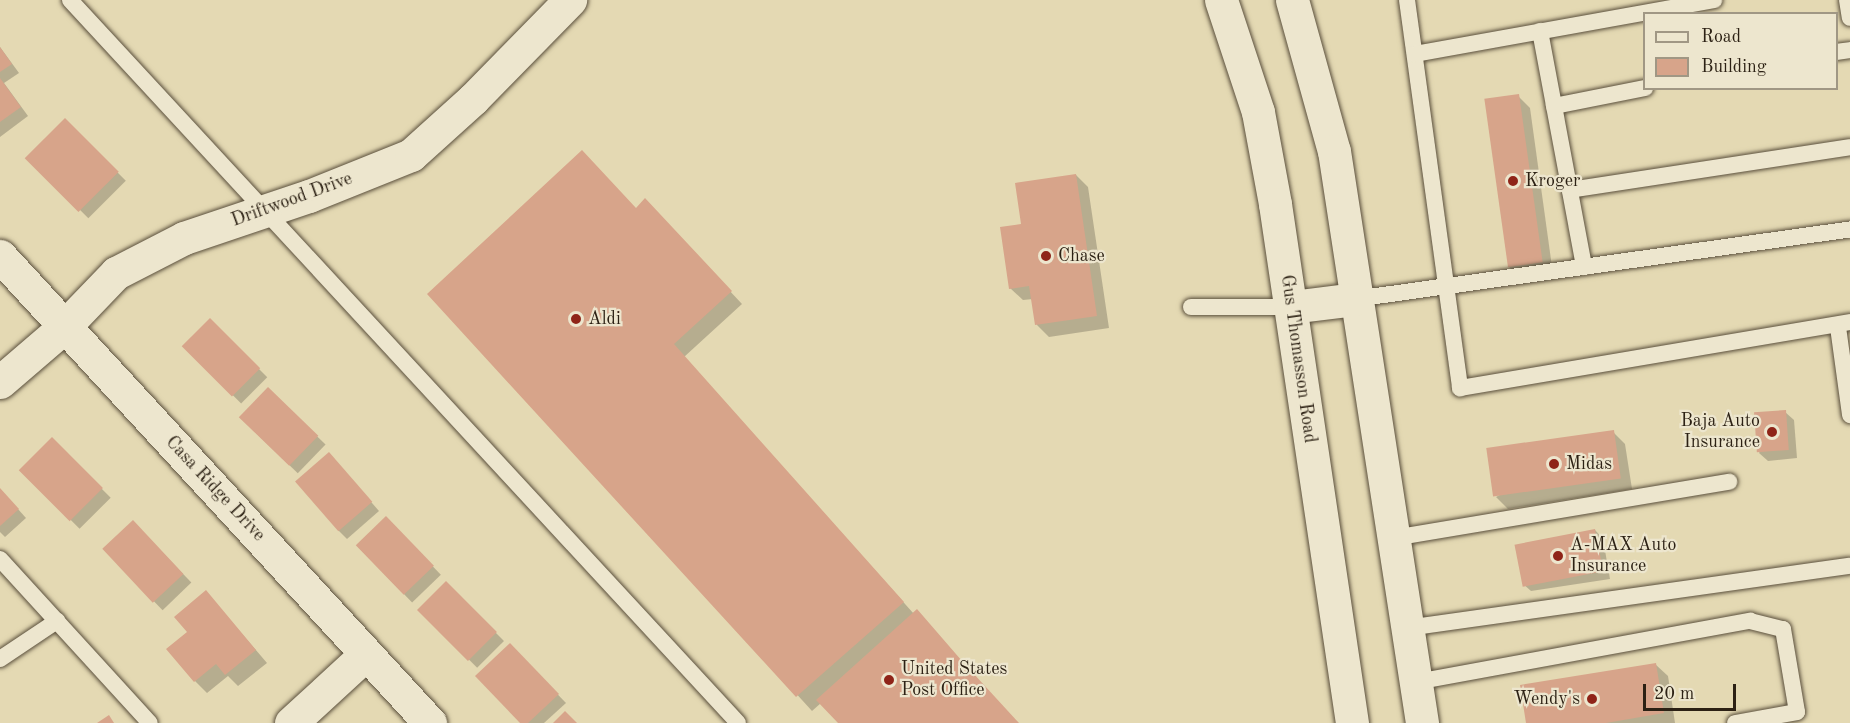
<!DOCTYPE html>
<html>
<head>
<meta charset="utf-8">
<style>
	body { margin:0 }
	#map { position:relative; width:1850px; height:723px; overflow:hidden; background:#e4d9b3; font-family:"Old Standard TT",serif }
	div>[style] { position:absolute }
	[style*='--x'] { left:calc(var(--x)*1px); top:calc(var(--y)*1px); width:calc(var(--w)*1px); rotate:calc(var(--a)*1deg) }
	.shadow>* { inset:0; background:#0003; transform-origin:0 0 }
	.building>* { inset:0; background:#d7a48a; transform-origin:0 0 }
	.roads { filter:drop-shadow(0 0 2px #5a4f3c) drop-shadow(0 0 2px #5a4f3c) }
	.lane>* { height:16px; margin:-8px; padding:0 8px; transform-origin:8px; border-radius:8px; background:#ede6ce }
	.street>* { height:33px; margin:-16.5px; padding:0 16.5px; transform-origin:16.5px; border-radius:16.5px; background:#ede6ce }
	.secondary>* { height:33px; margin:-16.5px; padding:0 16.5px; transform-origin:16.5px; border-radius:16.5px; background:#ede6ce }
	.dots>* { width:16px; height:16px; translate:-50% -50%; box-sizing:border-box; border:3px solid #ede6ce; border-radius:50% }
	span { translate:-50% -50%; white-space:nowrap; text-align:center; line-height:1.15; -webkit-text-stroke:4.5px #ede6ce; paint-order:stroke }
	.poi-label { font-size:18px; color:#2c2114 }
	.left { translate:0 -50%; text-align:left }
	.right { translate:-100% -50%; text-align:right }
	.street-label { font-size:18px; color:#2c2114 }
	.legend { position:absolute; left:1643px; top:12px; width:195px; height:78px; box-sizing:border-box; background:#ede6ce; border:2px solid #a09784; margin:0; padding:8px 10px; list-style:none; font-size:18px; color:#2c2114 }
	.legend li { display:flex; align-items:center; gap:12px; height:30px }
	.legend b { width:30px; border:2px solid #a09784 }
	.scale { position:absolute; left:1643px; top:684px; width:93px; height:27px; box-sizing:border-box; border:3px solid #2c2114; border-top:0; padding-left:8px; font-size:18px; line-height:21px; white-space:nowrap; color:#2c2114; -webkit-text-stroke:4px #ede6ce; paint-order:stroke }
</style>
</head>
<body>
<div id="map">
	<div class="shadow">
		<div style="clip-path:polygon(0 47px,19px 73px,4px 83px,28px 116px,0 137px)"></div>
		<div style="clip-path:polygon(1518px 96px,1530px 108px,1553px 274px,1520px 278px,1508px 266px)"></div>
		<div style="left:65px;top:120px;width:86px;height:53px;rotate:45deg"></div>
		<div style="clip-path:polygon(1076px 175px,1088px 187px,1109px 328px,1049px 337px,1037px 325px,1033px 299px,1023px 300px,1010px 288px,1022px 225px)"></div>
		<div style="clip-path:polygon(636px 209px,657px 213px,742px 304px,684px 357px,914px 614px,1018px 723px,840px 723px,821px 703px,812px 711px,567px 442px)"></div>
		<div style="left:210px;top:320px;width:81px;height:37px;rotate:45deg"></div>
		<div style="left:268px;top:389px;width:80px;height:40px;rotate:44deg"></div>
		<div style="clip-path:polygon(1785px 412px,1794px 420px,1797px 458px,1768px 461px,1759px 453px)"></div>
		<div style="clip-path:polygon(1613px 432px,1625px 444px,1632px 489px,1508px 509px,1496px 497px)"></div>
		<div style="left:52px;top:439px;width:83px;height:44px;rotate:45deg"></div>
		<div style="clip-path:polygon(337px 463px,379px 511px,347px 539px,339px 531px)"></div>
		<div style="clip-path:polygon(0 489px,26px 518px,5px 537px,0 532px)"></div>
		<div style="left:386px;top:518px;width:79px;height:40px;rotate:46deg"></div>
		<div style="left:133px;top:522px;width:84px;height:40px;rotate:46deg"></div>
		<div style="clip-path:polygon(1595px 530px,1603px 539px,1610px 579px,1531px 591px,1522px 583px)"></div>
		<div style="left:446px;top:583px;width:82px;height:38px;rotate:45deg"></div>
		<div style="clip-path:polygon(206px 592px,267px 663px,238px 686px,228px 676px,207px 693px,195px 681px,189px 632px)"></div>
		<div style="clip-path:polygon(510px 645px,566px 703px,544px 723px,522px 723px)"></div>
		<div style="clip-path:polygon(1655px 664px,1668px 676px,1675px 723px,1527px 723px)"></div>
	</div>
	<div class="building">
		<div style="clip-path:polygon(0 47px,12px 64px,0 72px)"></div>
		<div style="clip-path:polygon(0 78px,21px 107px,0 122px)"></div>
		<div style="left:1519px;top:94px;width:170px;height:35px;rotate:82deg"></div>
		<div style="left:65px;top:118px;width:76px;height:57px;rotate:45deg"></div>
		<div style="clip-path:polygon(582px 150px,636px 208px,645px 198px,732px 291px,674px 344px,904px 602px,796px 697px,427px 294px)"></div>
		<div style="clip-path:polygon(1076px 174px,1097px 316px,1035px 325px,1029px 286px,1009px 289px,1000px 227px,1021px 224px,1015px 183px)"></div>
		<div style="left:210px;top:318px;width:71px;height:40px;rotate:45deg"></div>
		<div style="left:268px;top:387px;width:70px;height:42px;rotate:44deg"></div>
		<div style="left:1786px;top:410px;width:40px;height:32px;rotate:86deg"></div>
		<div style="left:1614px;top:430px;width:49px;height:129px;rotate:82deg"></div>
		<div style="left:52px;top:437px;width:72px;height:47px;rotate:45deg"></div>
		<div style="left:329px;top:452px;width:66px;height:45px;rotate:49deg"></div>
		<div style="clip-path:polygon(0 488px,19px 509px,0 526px)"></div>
		<div style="left:386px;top:516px;width:69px;height:42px;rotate:46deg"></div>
		<div style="left:133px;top:520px;width:74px;height:42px;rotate:47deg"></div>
		<div style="left:1595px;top:529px;width:43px;height:82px;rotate:79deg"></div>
		<div style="left:446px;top:581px;width:72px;height:41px;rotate:45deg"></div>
		<div style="clip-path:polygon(206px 590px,256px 650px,225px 675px,216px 664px,194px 682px,166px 649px,187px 632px,174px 617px)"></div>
		<div style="clip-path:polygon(917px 609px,962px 661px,1019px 723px,838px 723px,816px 700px)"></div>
		<div style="clip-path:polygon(510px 643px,559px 694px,528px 723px,520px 723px,475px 676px)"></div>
		<div style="clip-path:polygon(1656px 663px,1664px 713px,1606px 723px,1526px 723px,1520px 685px)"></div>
		<div style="clip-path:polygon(565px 711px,577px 723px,553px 723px)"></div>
		<div style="clip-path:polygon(109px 715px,114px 723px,97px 723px)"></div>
	</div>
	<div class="roads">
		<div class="lane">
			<div style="--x:70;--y:0;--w:984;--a:47.26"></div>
			<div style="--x:1407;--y:0;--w:392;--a:82.2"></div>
			<div style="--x:1460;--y:388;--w:396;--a:-9.6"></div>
			<div style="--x:1847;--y:0;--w:18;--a:81"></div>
			<div style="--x:1540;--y:31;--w:240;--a:79.4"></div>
			<div style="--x:1836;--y:52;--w:14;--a:-8"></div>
			<div style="--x:1415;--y:54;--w:304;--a:-10.2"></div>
			<div style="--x:1554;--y:106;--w:93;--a:-11.2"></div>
			<div style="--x:1570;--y:190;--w:283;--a:-8.7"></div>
			<div style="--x:1355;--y:299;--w:500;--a:-8"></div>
			<div style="--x:1191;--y:307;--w:100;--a:0"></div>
			<div style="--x:1838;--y:327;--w:89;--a:82.2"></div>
			<div style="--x:1393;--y:538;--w:341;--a:-9.5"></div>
			<div style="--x:0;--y:559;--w:222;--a:47.6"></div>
			<div style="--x:1407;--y:628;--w:447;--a:-8"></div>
			<div style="--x:0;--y:659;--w:69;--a:-33.7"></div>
			<div style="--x:1416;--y:682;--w:340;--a:-10.4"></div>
			<div style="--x:1750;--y:621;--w:34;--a:14"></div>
			<div style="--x:1783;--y:629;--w:84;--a:80.4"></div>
			<div style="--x:1797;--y:712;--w:63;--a:169.9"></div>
		</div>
		<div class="street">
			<div style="--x:0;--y:382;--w:86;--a:-40.7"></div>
			<div style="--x:65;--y:326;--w:74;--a:-46.1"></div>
			<div style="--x:116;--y:273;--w:76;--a:-27.2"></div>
			<div style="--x:184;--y:238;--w:132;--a:-18.6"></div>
			<div style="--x:309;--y:196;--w:110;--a:-21.9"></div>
			<div style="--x:411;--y:155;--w:84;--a:-42.1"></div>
			<div style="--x:473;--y:99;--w:139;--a:-45.6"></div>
			<div style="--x:291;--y:723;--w:102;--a:-42.6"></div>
		</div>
		<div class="secondary">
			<div style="--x:1221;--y:0;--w:118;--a:71.7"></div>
			<div style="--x:1258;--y:112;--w:94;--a:79.5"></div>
			<div style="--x:1275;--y:204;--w:525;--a:81.56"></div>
			<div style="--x:1292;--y:0;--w:157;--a:74.5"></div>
			<div style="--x:1334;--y:151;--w:579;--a:81.25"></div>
			<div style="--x:0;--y:256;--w:635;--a:47.36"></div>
			<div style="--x:1291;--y:307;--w:64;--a:-7.1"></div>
		</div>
	</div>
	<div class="dots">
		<div style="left:1513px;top:181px;background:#8f2418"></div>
		<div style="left:1046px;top:256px;background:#8f2418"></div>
		<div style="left:576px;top:319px;background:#8f2418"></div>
		<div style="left:1772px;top:432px;background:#8f2418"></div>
		<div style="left:1554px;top:464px;background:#8f2418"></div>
		<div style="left:1558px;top:556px;background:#8f2418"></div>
		<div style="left:889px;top:680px;background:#8f2418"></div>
		<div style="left:1592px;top:699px;background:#8f2418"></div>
	</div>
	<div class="poi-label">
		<span class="left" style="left:1525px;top:181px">Kroger</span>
		<span class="left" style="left:1058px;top:256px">Chase</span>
		<span class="left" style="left:588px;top:319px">Aldi</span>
		<span class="right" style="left:1760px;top:432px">Baja Auto<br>Insurance</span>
		<span class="left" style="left:1566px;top:464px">Midas</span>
		<span class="left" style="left:1570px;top:556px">A-MAX Auto<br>Insurance</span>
		<span class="left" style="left:901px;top:680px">United States<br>Post Office</span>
		<span class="right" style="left:1580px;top:699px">Wendy's</span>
	</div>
	<div class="street-label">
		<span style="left:292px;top:200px;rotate:-20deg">Driftwood Drive</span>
		<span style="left:1298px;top:359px;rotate:82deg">Gus Thomasson Road</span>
		<span style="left:215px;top:489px;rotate:47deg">Casa Ridge Drive</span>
	</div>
	<ul class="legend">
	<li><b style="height:8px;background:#ede6ce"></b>Road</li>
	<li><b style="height:16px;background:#d7a48a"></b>Building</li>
	</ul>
	<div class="scale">20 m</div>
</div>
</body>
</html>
